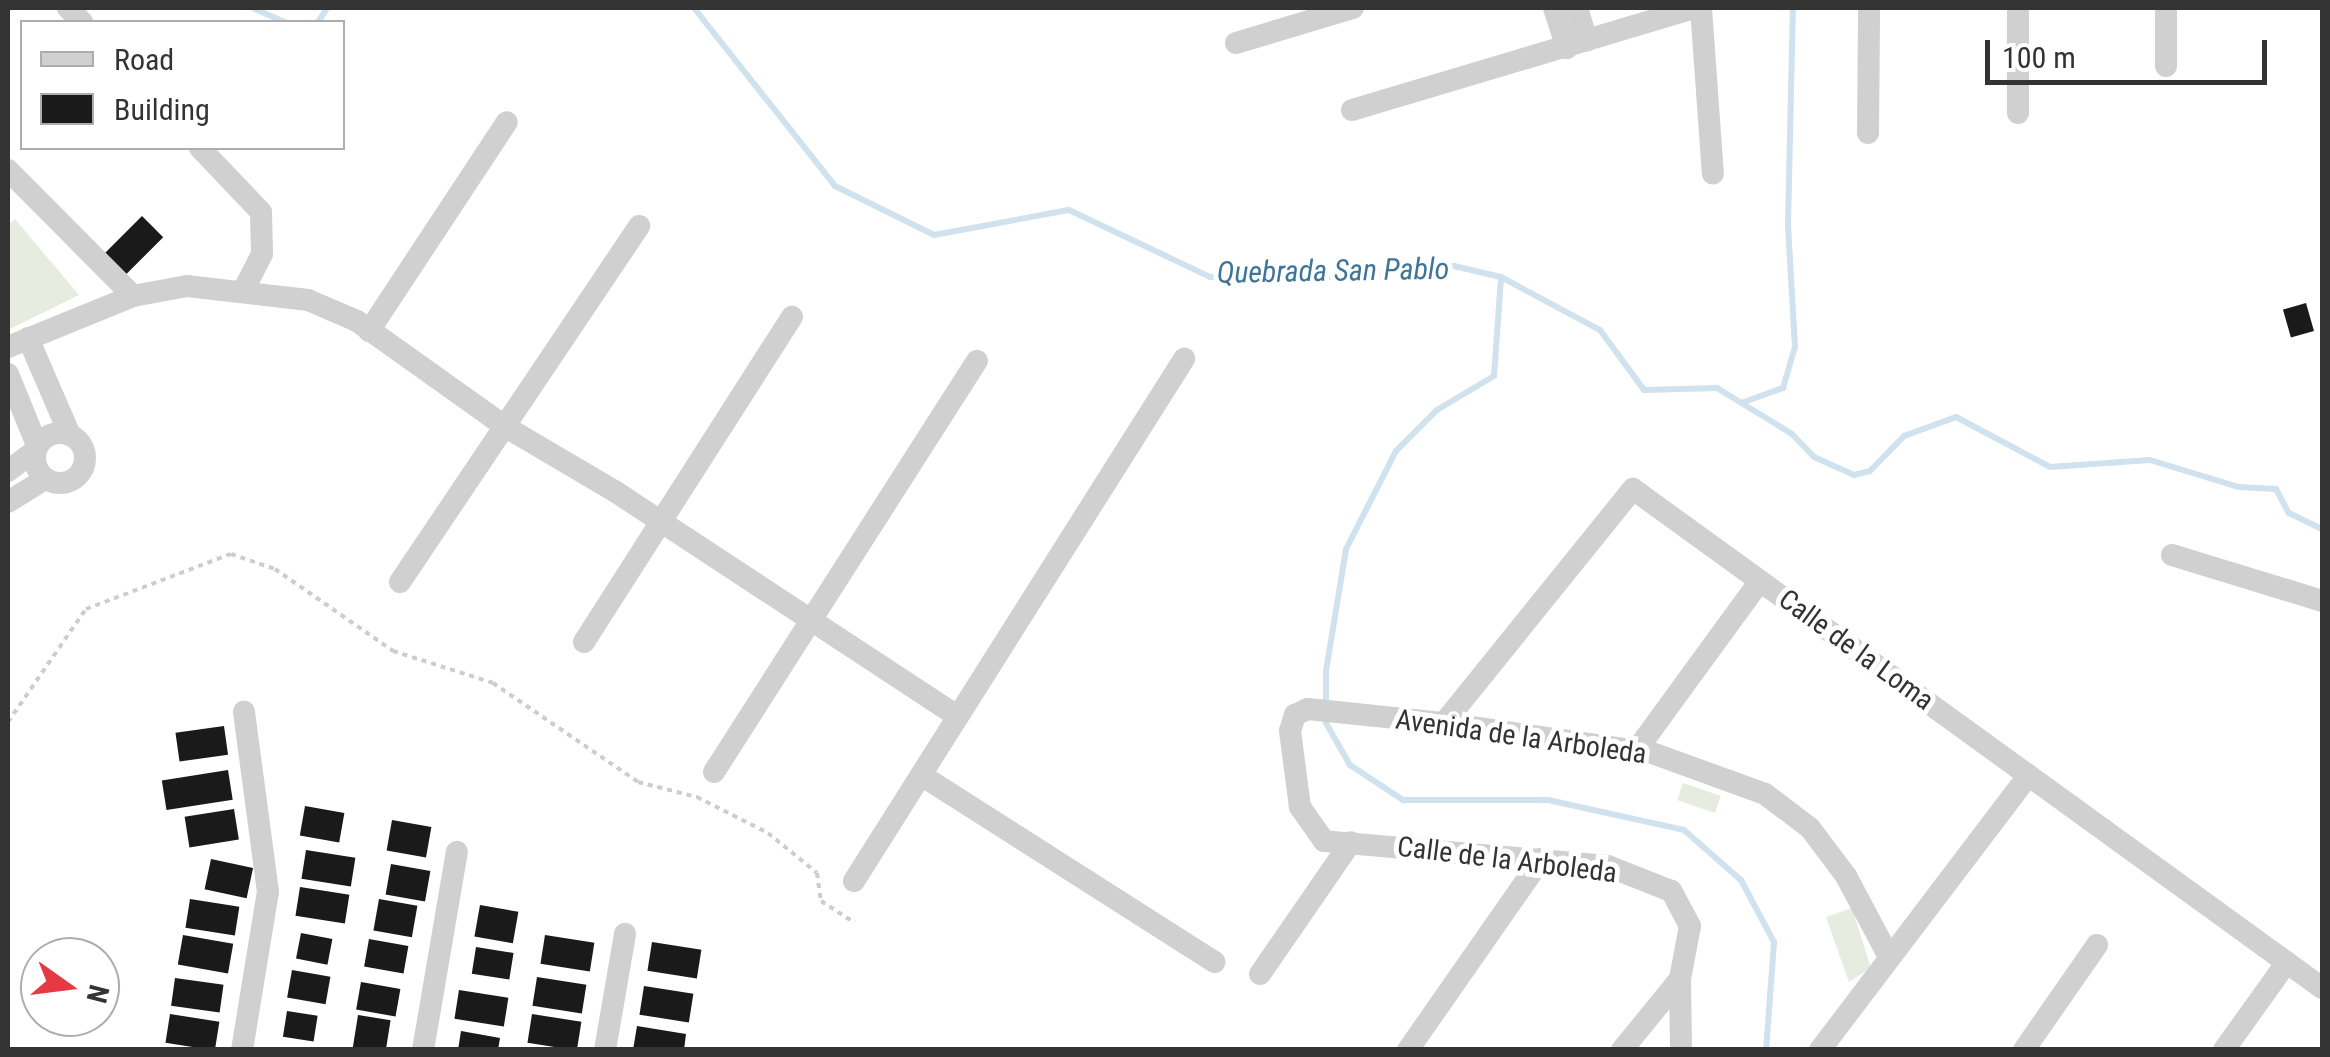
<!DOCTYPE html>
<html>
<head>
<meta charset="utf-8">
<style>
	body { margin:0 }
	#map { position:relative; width:2330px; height:1057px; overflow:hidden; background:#fff; font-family:"Roboto Condensed",sans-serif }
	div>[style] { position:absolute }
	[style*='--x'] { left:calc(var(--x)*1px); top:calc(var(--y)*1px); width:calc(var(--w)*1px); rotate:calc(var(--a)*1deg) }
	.green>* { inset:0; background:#e6ecdf; transform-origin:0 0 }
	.stream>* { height:6px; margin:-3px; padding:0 3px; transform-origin:3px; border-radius:3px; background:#cfe2ee }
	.building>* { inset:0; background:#1a1a1a; transform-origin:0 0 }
	.path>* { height:4px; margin-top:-2px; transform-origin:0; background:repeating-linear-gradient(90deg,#cdcdcd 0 5px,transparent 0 10px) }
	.minor>* { height:22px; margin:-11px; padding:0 11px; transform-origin:11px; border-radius:11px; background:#d0d0d0 }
	.minor>.ring { margin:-11px; padding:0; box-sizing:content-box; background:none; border:22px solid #d0d0d0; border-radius:50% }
	span { translate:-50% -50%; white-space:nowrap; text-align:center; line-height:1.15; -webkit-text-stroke:10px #fff; paint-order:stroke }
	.street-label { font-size:28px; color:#333 }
	.water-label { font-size:30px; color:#3f7597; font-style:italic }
	.frame { position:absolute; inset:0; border:10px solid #333; pointer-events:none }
	.legend { position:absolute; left:20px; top:20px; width:325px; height:130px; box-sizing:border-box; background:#fff; border:2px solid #adadad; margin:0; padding:12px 18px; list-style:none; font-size:30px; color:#333 }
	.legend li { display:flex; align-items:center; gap:20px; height:50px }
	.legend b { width:50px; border:2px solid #adadad }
	.north { position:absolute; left:20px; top:937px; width:100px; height:100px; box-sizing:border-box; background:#fff; border:2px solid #adadad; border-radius:50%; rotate:104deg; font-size:28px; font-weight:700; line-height:40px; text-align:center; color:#333 }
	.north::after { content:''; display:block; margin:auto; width:35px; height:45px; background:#e63946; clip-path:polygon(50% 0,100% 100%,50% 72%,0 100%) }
	.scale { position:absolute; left:1985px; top:40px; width:282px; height:45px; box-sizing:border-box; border:5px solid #333; border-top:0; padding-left:12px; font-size:30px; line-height:35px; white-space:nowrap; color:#333; -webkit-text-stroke:8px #fff; paint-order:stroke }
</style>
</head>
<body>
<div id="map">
	<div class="green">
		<div style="clip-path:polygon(15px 219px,79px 295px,8px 330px,8px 225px)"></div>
		<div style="left:1683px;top:783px;width:40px;height:18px;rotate:19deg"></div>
		<div style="clip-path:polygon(1852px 908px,1871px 968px,1849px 982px,1826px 917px)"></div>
	</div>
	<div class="stream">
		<div style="--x:253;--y:8;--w:35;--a:24"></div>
		<div style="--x:694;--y:8;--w:227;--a:51.6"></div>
		<div style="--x:835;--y:186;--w:110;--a:26.3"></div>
		<div style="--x:934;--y:235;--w:137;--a:-10.5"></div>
		<div style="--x:1069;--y:210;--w:156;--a:25.4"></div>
		<div style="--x:1210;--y:277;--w:143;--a:0"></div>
		<div style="--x:1353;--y:277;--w:102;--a:-6.2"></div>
		<div style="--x:1454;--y:266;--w:48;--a:13.2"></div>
		<div style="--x:1501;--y:277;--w:112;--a:28.2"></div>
		<div style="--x:1600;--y:330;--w:74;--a:53.7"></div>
		<div style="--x:1644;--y:390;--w:73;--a:-1.6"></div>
		<div style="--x:1717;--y:388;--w:88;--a:31.5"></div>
		<div style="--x:1792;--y:434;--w:32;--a:46"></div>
		<div style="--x:1814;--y:457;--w:44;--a:24.2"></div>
		<div style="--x:1854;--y:475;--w:16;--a:-14"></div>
		<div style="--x:1870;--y:471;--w:49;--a:-45.8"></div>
		<div style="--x:1904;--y:436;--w:55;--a:-20.1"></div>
		<div style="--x:1956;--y:417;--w:106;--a:28"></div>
		<div style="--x:2050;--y:467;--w:100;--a:-4"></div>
		<div style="--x:2150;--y:460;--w:93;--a:16.9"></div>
		<div style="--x:2239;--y:487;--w:37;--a:3"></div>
		<div style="--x:2276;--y:489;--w:27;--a:62"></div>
		<div style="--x:2289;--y:513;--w:37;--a:26"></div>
		<div style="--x:318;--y:22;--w:17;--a:-57"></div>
		<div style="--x:1501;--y:278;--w:98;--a:94.1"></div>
		<div style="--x:1494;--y:376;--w:66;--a:149.2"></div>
		<div style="--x:1437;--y:410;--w:58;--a:135"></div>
		<div style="--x:1396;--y:451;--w:110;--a:117"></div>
		<div style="--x:1346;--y:549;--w:124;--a:99.3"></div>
		<div style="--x:1326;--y:671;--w:52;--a:90"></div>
		<div style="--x:1326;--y:723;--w:48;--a:60.3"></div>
		<div style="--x:1350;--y:765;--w:64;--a:33.4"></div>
		<div style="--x:1403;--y:800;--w:145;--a:0"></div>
		<div style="--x:1548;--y:800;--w:139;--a:12.4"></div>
		<div style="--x:1684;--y:830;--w:76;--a:41.3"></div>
		<div style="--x:1741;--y:880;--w:70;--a:62"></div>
		<div style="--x:1774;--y:942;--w:108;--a:94.2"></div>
		<div style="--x:1741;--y:403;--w:45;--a:-19.7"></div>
		<div style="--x:1783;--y:388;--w:43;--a:-73.7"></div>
		<div style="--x:1795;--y:347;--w:123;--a:-93.3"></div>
		<div style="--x:1788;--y:224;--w:216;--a:-88.7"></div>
	</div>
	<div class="building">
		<div style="left:142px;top:216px;width:30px;height:52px;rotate:45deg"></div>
		<div style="left:2306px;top:303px;width:29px;height:24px;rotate:74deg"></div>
		<div style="left:224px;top:726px;width:29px;height:49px;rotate:82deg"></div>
		<div style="left:228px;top:770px;width:30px;height:67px;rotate:81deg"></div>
		<div style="left:305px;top:806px;width:40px;height:30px;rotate:10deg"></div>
		<div style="left:234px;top:809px;width:31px;height:50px;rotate:81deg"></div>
		<div style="left:392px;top:820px;width:40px;height:31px;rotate:10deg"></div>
		<div style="left:306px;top:850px;width:50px;height:29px;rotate:9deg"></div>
		<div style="left:211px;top:859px;width:43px;height:31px;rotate:12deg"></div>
		<div style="left:391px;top:864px;width:40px;height:31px;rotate:10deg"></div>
		<div style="left:300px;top:887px;width:50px;height:29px;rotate:9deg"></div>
		<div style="left:190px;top:899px;width:50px;height:29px;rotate:9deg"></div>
		<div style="left:379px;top:899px;width:39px;height:32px;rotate:10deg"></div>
		<div style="left:480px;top:905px;width:39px;height:32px;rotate:10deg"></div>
		<div style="left:301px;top:933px;width:32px;height:26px;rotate:11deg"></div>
		<div style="left:183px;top:935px;width:51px;height:30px;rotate:10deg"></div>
		<div style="left:545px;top:935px;width:50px;height:29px;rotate:9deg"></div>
		<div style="left:369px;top:939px;width:40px;height:28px;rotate:10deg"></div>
		<div style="left:652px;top:942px;width:50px;height:29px;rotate:9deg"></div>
		<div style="left:476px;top:947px;width:38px;height:27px;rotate:9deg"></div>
		<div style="left:292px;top:970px;width:39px;height:28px;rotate:10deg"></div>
		<div style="left:537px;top:977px;width:50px;height:29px;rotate:9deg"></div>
		<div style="left:175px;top:978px;width:49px;height:28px;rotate:8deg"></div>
		<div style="left:361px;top:982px;width:40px;height:28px;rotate:10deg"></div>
		<div style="left:644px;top:986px;width:50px;height:29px;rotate:9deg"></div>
		<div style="left:459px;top:990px;width:50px;height:29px;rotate:9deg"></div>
		<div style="left:287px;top:1011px;width:31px;height:26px;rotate:9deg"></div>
		<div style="left:170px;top:1014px;width:50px;height:29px;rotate:9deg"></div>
		<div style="left:532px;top:1014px;width:50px;height:29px;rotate:9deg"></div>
		<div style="left:358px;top:1015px;width:33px;height:33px;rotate:9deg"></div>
		<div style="clip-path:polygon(637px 1026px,686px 1034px,684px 1050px,633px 1050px)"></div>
		<div style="clip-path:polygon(461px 1031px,500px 1038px,498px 1050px,458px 1050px)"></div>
	</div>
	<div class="path">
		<div style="--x:8;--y:722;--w:137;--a:-55.4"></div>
		<div style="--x:86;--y:609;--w:155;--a:-20.8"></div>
		<div style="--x:231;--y:554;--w:46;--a:18.8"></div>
		<div style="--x:275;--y:569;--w:144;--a:34.8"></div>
		<div style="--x:393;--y:651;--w:105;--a:17.7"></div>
		<div style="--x:493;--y:683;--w:176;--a:34.3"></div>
		<div style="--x:638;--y:782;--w:61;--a:14.3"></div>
		<div style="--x:697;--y:797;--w:80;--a:26.9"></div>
		<div style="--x:768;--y:833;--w:63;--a:39.2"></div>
		<div style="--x:817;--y:873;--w:28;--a:82"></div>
		<div style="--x:821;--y:901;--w:40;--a:32.9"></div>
	</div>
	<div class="minor">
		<div style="--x:68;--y:8;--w:20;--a:45"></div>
		<div style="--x:1554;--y:8;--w:42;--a:72"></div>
		<div style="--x:1577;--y:8;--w:34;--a:73"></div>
		<div style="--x:1701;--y:8;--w:166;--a:85.9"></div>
		<div style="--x:1236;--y:43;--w:122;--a:-16.7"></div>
		<div style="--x:2166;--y:66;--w:58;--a:-90"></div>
		<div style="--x:1352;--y:110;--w:357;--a:-16.6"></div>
		<div style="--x:2018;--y:113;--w:105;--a:-90"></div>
		<div style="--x:1868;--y:133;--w:125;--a:-89.5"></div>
		<div style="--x:200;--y:148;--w:88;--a:46.4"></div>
		<div style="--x:261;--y:212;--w:42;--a:88.6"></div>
		<div style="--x:262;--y:254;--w:39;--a:117"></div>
		<div style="--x:8;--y:170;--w:177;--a:45.2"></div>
		<div style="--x:369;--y:331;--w:250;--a:-56.6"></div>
		<div style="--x:28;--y:338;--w:106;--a:66.6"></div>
		<div style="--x:8;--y:347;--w:135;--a:-22.2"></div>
		<div style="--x:133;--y:296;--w:55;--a:-10.5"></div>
		<div style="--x:187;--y:286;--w:122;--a:6.6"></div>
		<div style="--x:308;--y:300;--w:53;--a:23.2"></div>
		<div style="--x:357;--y:321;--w:181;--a:35.5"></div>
		<div style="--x:504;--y:426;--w:130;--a:30.5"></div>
		<div style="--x:616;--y:492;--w:409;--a:33.3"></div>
		<div style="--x:8;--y:374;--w:77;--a:67.8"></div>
		<div class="ring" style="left:35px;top:433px;width:28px;height:28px"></div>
		<div style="--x:8;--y:471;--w:34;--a:-37"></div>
		<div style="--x:8;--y:502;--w:44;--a:-31.9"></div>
		<div style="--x:2172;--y:555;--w:157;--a:17"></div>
		<div style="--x:400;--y:582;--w:429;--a:-56.1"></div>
		<div style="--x:584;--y:642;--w:386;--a:-57.4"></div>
		<div style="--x:1444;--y:723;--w:301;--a:-51.1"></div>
		<div style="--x:1633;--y:489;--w:851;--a:35.91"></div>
		<div style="--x:1636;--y:751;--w:210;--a:-53.9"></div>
		<div style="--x:714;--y:772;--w:488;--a:-57.4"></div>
		<div style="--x:921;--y:775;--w:348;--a:32.5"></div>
		<div style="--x:854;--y:881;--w:618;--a:-57.7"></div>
		<div style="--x:1260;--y:974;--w:160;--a:-55.4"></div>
		<div style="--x:242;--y:1050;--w:160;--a:-80.7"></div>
		<div style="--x:268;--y:892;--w:182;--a:-97.6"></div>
		<div style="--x:423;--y:1050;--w:201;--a:-80.3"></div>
		<div style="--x:605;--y:1050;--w:118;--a:-80.2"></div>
		<div style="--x:1408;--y:1050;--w:233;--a:-55.1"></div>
		<div style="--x:1622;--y:1050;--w:92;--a:-50.8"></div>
		<div style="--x:1681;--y:1050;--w:71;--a:-90.8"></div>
		<div style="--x:1680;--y:979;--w:54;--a:-79.3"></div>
		<div style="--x:1690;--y:926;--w:40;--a:-118"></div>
		<div style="--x:1671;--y:891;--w:68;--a:-158.4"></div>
		<div style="--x:1608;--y:866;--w:285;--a:-175"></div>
		<div style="--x:1324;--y:841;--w:42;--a:-125.2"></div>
		<div style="--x:1300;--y:807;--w:77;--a:-97.5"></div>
		<div style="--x:1290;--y:731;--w:17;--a:-73"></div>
		<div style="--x:1295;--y:715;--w:14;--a:-25"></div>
		<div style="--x:1308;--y:709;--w:137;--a:5.9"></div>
		<div style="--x:1444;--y:723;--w:210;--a:8.2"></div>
		<div style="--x:1652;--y:753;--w:120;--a:19.9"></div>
		<div style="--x:1765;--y:794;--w:56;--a:37.1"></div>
		<div style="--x:1810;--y:828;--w:60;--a:53.1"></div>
		<div style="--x:1846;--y:876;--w:89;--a:62"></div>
		<div style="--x:1820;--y:1050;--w:345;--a:-52.8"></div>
		<div style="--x:2024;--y:1050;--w:128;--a:-55.2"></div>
		<div style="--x:2224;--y:1050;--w:108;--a:-54.4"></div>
	</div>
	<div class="street-label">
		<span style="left:1856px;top:650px;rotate:36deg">Calle de la Loma</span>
		<span style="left:1521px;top:737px;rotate:8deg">Avenida de la Arboleda</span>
		<span style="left:1507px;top:860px;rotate:7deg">Calle de la Arboleda</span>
	</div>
	<div class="water-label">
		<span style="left:1333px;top:271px;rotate:-1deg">Quebrada San Pablo</span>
	</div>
	<div class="frame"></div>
	<ul class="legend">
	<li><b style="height:12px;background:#d0d0d0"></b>Road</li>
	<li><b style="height:28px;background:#1a1a1a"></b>Building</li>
	</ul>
	<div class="north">N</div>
	<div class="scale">100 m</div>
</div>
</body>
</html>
